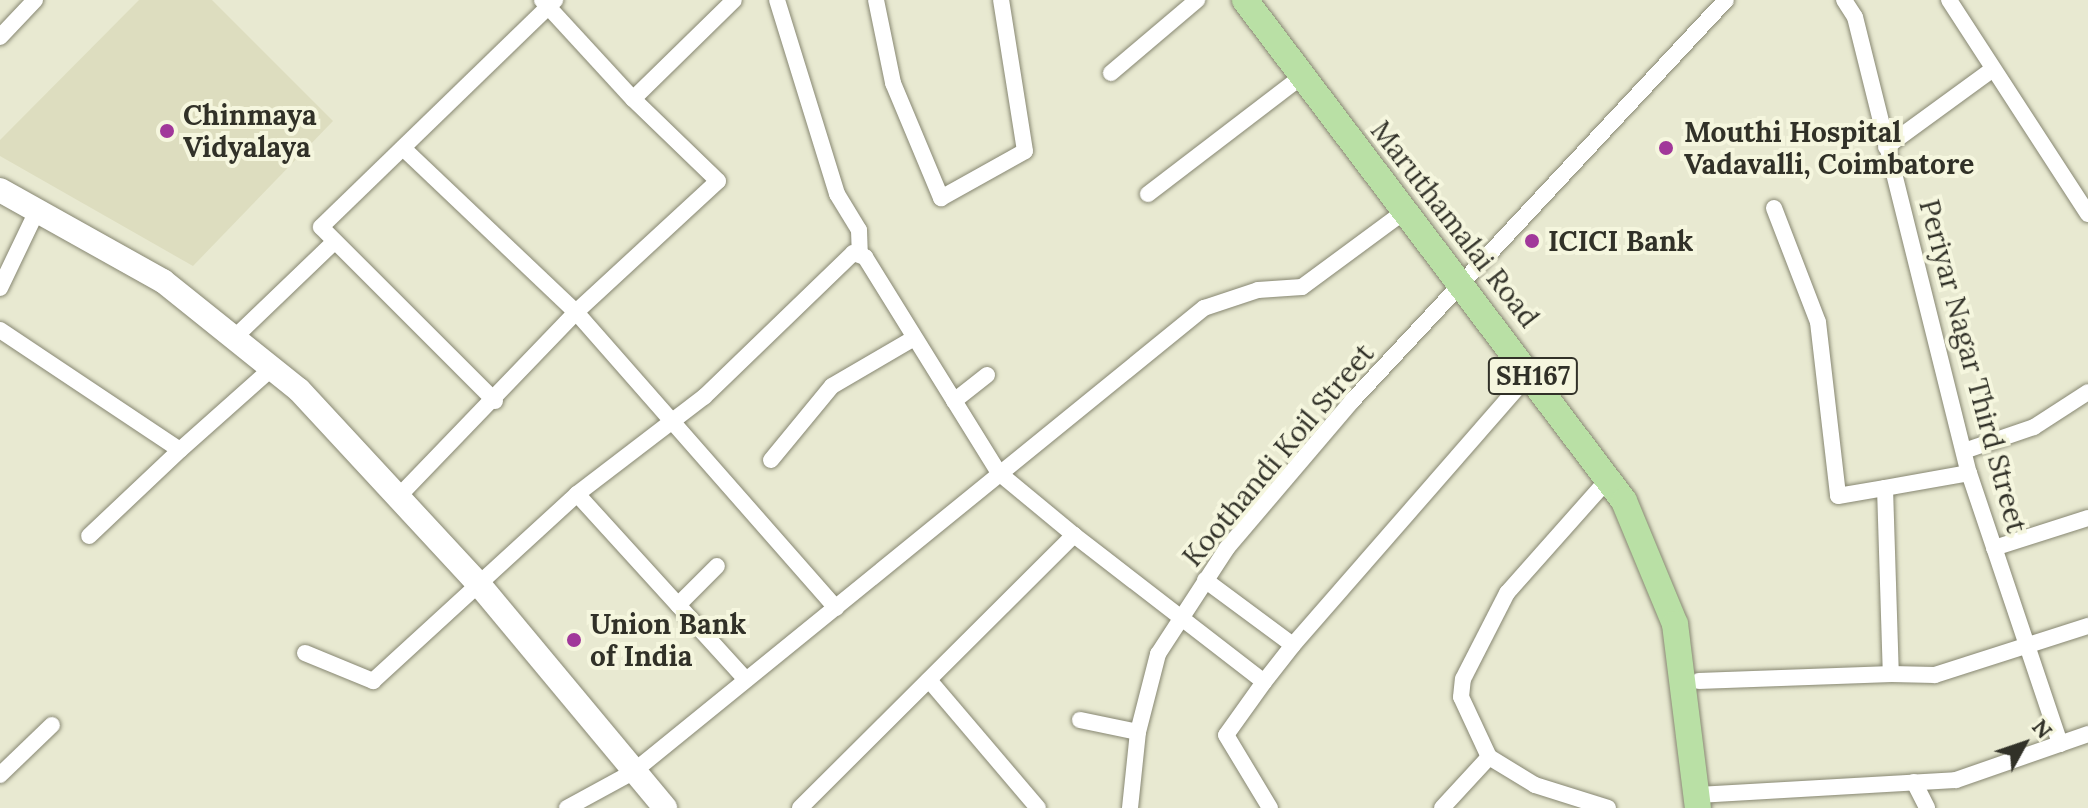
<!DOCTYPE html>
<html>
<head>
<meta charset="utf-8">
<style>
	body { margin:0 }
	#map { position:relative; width:2088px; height:808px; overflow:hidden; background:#e8e9d1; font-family:Lora,serif }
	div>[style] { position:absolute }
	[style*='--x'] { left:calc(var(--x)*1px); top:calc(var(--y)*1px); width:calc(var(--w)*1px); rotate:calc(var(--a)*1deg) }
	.built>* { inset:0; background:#ddddbf }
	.roads { filter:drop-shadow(0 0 2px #878772) drop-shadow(0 0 2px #878772) }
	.minor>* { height:16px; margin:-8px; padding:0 8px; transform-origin:8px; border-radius:8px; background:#fff }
	.secondary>* { height:24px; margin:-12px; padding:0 12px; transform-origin:12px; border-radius:12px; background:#fff }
	.primary>* { height:26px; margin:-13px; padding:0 13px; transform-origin:13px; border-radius:13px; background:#b9e0a5 }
	.dots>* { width:22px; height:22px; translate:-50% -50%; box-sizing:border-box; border:4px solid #f5f6de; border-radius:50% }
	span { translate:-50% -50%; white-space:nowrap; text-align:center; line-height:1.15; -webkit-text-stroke:8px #f5f6de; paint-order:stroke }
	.shield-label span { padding:2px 6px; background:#f5f6de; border:2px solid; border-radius:6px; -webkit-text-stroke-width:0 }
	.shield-label { font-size:26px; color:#313128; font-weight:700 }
	.poi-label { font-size:28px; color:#313128; font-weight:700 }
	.left { translate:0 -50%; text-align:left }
	.street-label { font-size:28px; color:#313128 }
	.north { position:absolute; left:1984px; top:704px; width:80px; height:80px; -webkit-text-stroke:6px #f5f6de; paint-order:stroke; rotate:50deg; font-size:22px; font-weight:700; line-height:32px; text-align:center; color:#313128 }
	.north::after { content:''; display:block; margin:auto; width:28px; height:36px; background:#313128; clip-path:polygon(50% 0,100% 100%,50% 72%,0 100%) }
</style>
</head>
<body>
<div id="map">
	<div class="built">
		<div style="clip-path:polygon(139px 0,212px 0,333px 121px,193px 266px,0 156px,0 140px)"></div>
	</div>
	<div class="roads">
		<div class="minor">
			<div style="--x:542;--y:0;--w:134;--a:47.4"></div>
			<div style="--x:777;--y:0;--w:203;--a:72.8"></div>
			<div style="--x:837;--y:194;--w:42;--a:58.6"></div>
			<div style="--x:859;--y:230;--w:23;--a:88"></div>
			<div style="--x:876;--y:0;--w:85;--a:78.4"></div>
			<div style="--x:893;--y:83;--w:125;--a:67.3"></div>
			<div style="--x:941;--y:198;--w:96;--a:-29.2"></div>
			<div style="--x:1025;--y:151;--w:153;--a:-99"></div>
			<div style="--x:1844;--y:0;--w:20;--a:57"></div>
			<div style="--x:1855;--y:17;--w:470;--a:76"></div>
			<div style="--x:1969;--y:473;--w:286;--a:71.4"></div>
			<div style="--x:1949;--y:0;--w:255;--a:57"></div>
			<div style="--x:0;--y:37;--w:51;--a:-46.6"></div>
			<div style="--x:1111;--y:73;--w:113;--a:-40.3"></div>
			<div style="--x:1886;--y:147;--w:132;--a:-36.1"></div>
			<div style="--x:403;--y:148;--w:238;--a:43.5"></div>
			<div style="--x:576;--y:312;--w:394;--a:48.7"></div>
			<div style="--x:1148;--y:194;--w:193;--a:-37.4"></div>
			<div style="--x:1774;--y:208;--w:122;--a:68.9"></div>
			<div style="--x:1818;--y:322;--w:175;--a:83.4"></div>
			<div style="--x:1838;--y:496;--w:48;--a:-9.7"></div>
			<div style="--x:0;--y:288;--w:83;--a:-64.4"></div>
			<div style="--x:0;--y:330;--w:216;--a:33.7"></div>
			<div style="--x:180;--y:450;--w:125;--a:136.6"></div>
			<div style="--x:234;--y:338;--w:139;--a:-43.8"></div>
			<div style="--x:495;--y:401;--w:246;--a:-135"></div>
			<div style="--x:321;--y:227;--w:326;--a:-44.1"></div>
			<div style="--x:954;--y:401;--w:42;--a:-38.2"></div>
			<div style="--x:180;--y:450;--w:123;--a:-41.7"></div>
			<div style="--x:1964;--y:451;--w:74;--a:-18.9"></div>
			<div style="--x:2034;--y:427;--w:64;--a:-32.9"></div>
			<div style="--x:771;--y:460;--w:96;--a:-50.5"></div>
			<div style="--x:832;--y:386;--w:95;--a:-30.3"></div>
			<div style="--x:1969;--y:473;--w:85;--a:169.9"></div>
			<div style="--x:1885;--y:488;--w:186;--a:88.2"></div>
			<div style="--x:1891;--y:674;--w:44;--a:1.3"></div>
			<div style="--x:1935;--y:675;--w:161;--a:-17.8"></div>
			<div style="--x:577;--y:494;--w:251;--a:47.7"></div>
			<div style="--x:400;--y:495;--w:254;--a:-46.1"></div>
			<div style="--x:576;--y:312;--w:193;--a:-42.7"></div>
			<div style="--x:718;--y:181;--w:118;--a:-136"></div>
			<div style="--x:633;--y:99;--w:141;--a:-44.4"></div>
			<div style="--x:1994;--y:548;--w:99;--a:-17.7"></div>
			<div style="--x:1205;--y:580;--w:109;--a:36.5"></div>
			<div style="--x:1293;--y:645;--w:47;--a:128.1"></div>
			<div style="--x:678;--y:605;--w:55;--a:-45"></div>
			<div style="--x:1293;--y:645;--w:361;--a:-48.9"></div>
			<div style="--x:305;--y:653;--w:74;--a:22.4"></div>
			<div style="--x:373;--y:681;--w:277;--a:-42.5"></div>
			<div style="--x:577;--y:494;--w:160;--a:-37.4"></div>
			<div style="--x:704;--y:397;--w:207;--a:-44"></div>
			<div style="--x:853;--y:253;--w:13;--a:18"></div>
			<div style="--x:865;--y:257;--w:254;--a:58.2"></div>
			<div style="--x:999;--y:473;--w:97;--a:39.6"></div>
			<div style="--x:929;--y:680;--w:168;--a:49.6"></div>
			<div style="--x:1699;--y:681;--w:192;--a:-2.1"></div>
			<div style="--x:1080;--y:720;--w:59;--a:11.7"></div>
			<div style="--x:0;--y:775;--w:72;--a:-43.9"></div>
			<div style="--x:1914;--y:782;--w:29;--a:63"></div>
			<div style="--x:1697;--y:795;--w:259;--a:-3.3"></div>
			<div style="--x:1956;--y:780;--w:140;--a:-19.2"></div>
			<div style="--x:567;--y:808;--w:75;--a:-28.6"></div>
			<div style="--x:633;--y:772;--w:736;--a:-39.1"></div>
			<div style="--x:1204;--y:308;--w:57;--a:-18.4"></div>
			<div style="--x:1258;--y:290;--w:44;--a:-3.9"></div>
			<div style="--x:1302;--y:287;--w:128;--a:-36.4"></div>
			<div style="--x:800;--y:808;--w:387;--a:-44.9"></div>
			<div style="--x:1074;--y:535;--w:240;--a:37.7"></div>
			<div style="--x:1264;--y:682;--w:65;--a:125.6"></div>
			<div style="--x:1226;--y:735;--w:85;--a:58.9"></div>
			<div style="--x:1130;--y:808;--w:76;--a:-84"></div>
			<div style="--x:1138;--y:732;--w:81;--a:-75.6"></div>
			<div style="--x:1158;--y:654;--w:126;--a:-56.9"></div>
			<div style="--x:1227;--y:548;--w:193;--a:-49.6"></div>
			<div style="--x:1352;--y:401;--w:548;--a:-47"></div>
			<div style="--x:1442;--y:808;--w:69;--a:-47.3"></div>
			<div style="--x:1608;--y:808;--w:77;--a:-162.5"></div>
			<div style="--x:1535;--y:785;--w:54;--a:-148.7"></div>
			<div style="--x:1489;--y:757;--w:66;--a:-115"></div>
			<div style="--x:1461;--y:697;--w:18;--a:-84"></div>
			<div style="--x:1463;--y:679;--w:97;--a:-62.9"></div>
			<div style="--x:1507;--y:593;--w:154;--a:-48.4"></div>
		</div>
		<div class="secondary">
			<div style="--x:0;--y:190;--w:187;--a:29.2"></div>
			<div style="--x:163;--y:281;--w:174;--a:38.7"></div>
			<div style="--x:299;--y:390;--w:262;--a:47.2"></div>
			<div style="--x:477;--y:582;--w:294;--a:50.2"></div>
		</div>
		<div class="primary">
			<div style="--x:1245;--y:0;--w:628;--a:52.89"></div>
			<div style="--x:1624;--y:501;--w:133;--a:67.5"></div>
			<div style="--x:1675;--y:624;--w:185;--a:82.9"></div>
		</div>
	</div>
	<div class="dots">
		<div style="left:167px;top:131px;background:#a1389a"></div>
		<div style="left:1666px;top:148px;background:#a1389a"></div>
		<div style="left:1532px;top:241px;background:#a1389a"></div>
		<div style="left:574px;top:640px;background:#a1389a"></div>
	</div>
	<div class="shield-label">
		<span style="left:1533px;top:376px">SH167</span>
	</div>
	<div class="poi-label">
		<span class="left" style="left:183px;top:131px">Chinmaya<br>Vidyalaya</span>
		<span class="left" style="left:1684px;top:148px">Mouthi Hospital<br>Vadavalli, Coimbatore</span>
		<span class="left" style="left:1548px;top:241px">ICICI Bank</span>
		<span class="left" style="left:590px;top:640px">Union Bank<br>of India</span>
	</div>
	<div class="street-label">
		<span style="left:1455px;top:224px;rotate:52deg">Maruthamalai Road</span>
		<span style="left:1973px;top:366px;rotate:75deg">Periyar Nagar Third Street</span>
		<span style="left:1278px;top:455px;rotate:-50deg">Koothandi Koil Street</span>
	</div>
	<div class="north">N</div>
</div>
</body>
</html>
